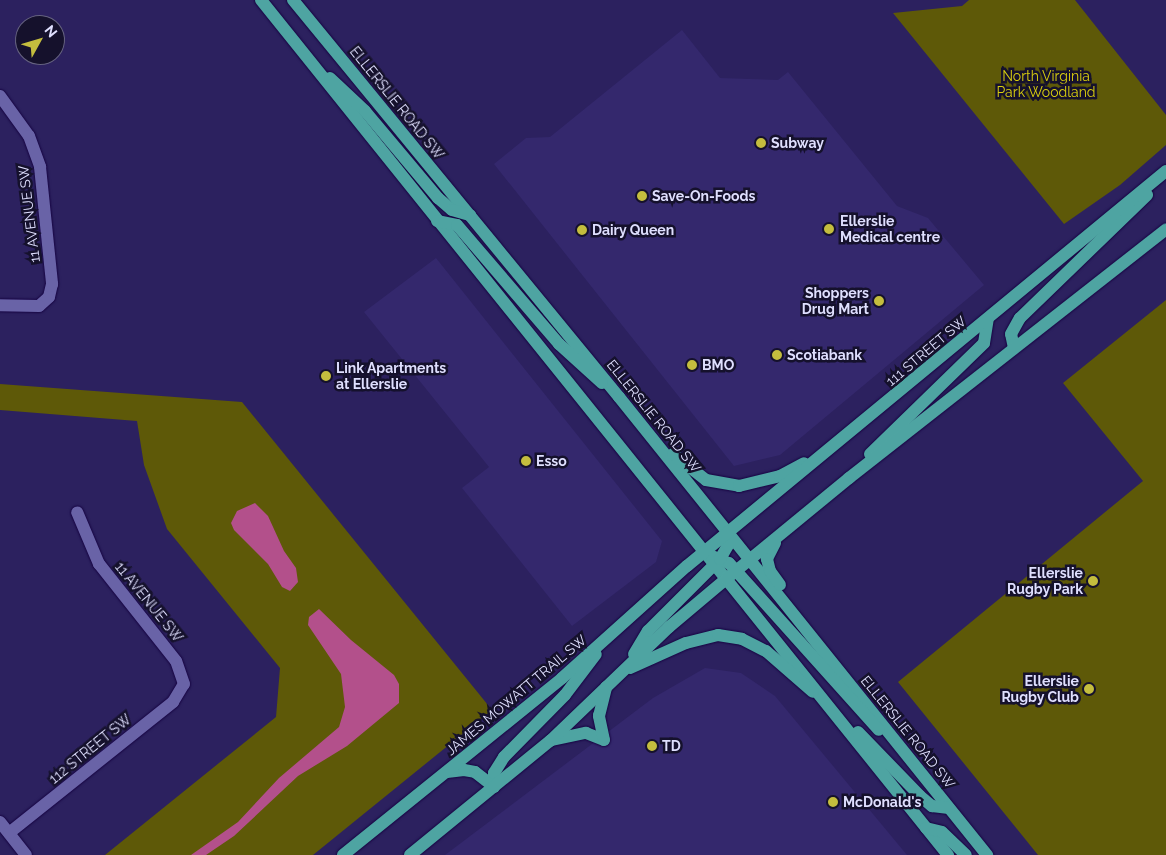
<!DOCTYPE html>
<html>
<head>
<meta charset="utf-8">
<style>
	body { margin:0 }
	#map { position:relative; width:1166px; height:855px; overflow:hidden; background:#2c215f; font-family:Raleway,sans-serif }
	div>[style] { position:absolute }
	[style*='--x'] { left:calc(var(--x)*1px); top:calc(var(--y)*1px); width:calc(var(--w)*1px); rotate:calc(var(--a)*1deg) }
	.built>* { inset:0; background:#34286d }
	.green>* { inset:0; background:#5e5908 }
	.water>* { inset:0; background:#b3508b }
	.roads { filter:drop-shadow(0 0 1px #160442) drop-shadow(0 0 1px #160442) }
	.minor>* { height:12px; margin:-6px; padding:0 6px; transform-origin:6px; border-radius:6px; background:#6963a7 }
	.major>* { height:12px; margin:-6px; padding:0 6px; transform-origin:6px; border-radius:6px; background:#4ea4a2 }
	.dots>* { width:14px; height:14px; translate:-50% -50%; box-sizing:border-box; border:2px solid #15112c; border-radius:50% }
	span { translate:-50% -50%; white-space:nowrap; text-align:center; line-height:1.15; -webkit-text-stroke:5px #15112c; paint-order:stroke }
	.park-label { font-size:14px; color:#d9cf0e }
	.street-label { font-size:14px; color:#dfdffe }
	.poi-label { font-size:14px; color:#dfdffe; font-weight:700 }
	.left { translate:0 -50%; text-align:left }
	.right { translate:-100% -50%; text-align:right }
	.north { position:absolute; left:15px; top:15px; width:50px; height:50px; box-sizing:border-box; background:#15112c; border:1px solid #666380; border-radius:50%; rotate:51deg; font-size:14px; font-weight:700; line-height:20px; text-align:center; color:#dfdffe }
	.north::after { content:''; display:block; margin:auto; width:18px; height:22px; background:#c4bd3e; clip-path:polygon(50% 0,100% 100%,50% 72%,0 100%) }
</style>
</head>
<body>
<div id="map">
	<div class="built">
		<div style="clip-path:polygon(682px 30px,720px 78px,778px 80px,788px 72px,897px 206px,928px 218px,984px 285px,780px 455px,734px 466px,494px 164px,526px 138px,550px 137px)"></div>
		<div style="clip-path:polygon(436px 258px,662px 541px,656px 562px,572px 626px,462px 488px,489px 467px,364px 312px)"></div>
		<div style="clip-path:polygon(705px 668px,741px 673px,775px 696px,907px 855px,445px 855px,653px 698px)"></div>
	</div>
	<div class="green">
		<div style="clip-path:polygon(969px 0,1075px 0,1166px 115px,1166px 145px,1120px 185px,1064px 224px,893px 13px,962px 6px)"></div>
		<div style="clip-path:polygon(1166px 300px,1166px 855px,1038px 855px,898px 682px,1143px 481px,1063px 383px)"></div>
		<div style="clip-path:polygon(0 384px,242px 402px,492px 710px,313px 855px,105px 855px,276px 717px,280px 668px,167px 529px,144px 465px,137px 421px,0 410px)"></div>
	</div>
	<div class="water">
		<div style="clip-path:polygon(255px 503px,268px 516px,284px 551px,296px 568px,298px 582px,290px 591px,282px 587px,268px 564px,234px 530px,231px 523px,237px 511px)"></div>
		<div style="clip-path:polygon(319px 609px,351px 640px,394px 675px,399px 684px,399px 703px,347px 746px,298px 776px,234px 836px,206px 855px,191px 855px,238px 822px,279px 778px,339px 727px,345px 707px,341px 674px,308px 625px,309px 617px)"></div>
	</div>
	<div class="roads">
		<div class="minor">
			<div style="--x:0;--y:96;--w:49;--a:54.1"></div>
			<div style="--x:29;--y:136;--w:33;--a:70"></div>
			<div style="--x:40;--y:167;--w:118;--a:84.1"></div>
			<div style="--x:52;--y:284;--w:13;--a:103"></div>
			<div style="--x:49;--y:297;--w:13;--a:138"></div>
			<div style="--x:39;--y:306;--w:39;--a:-179"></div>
			<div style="--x:0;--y:822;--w:42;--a:51.8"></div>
			<div style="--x:9;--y:833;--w:210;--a:-38.6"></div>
			<div style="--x:173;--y:702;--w:21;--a:-59"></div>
			<div style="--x:184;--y:684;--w:24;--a:-109"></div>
			<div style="--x:176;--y:661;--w:124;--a:-128.4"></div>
			<div style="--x:99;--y:564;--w:56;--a:-112.9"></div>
		</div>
		<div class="major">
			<div style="--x:261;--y:0;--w:1097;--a:51.22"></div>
			<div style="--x:293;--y:0;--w:514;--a:50.61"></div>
			<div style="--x:619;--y:397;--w:588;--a:51.22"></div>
			<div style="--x:330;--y:78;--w:48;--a:43.3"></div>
			<div style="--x:365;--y:111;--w:114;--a:50"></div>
			<div style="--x:438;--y:198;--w:18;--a:41"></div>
			<div style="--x:452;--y:210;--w:19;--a:16"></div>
			<div style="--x:437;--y:221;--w:20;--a:11"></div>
			<div style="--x:457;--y:225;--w:157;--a:49.4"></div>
			<div style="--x:559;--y:344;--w:58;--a:42.2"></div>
			<div style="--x:1014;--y:348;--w:14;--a:-102"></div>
			<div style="--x:1011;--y:334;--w:18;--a:-61"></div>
			<div style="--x:1020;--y:318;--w:177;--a:-44.1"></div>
			<div style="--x:673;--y:454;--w:42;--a:38.2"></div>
			<div style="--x:706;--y:480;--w:34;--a:10"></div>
			<div style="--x:739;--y:486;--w:42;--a:-13.7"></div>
			<div style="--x:780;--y:476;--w:27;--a:-28"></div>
			<div style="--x:870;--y:454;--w:159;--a:-44.2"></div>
			<div style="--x:984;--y:343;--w:24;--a:-81"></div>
			<div style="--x:775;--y:543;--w:18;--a:117"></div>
			<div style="--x:767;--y:559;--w:12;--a:76"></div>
			<div style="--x:770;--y:571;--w:17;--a:54"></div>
			<div style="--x:705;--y:553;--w:26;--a:23"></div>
			<div style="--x:729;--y:563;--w:224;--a:48.1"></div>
			<div style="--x:634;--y:654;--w:27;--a:-59"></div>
			<div style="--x:648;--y:631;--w:102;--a:-45"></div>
			<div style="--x:720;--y:559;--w:16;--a:-60"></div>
			<div style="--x:728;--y:545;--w:13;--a:-90"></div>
			<div style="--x:630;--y:668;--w:61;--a:-24.1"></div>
			<div style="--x:686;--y:643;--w:33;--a:-14"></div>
			<div style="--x:718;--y:635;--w:24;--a:9"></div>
			<div style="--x:742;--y:639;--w:27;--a:27"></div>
			<div style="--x:766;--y:651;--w:62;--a:41.1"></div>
			<div style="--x:858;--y:732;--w:89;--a:45.9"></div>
			<div style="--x:920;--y:796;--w:16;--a:40"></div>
			<div style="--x:932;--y:806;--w:17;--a:7"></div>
			<div style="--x:552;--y:740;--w:35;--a:-12"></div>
			<div style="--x:586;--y:733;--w:19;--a:21"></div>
			<div style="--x:604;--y:740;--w:25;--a:-102"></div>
			<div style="--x:599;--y:716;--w:30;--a:-76"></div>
			<div style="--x:447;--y:772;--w:17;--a:-7"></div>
			<div style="--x:464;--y:770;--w:11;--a:10"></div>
			<div style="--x:475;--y:772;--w:24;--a:38"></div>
			<div style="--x:494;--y:787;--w:14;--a:-90"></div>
			<div style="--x:494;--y:773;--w:19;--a:-58"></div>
			<div style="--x:504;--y:757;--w:87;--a:-45.5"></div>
			<div style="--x:565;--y:695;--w:51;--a:-52.9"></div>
			<div style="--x:926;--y:828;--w:16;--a:14"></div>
			<div style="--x:942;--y:832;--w:33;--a:44"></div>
			<div style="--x:343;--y:855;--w:282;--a:-38.9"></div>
			<div style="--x:562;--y:678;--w:168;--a:-41.9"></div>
			<div style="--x:687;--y:566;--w:621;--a:-39.51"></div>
			<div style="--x:410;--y:855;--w:181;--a:-39.2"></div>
			<div style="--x:550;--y:741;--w:165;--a:-43.8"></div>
			<div style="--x:669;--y:627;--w:75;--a:-40.1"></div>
			<div style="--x:726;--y:579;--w:159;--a:-39.4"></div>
			<div style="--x:849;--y:478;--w:403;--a:-38.1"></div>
		</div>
	</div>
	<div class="dots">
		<div style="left:761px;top:143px;background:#c4bd3e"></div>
		<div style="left:642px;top:196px;background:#c4bd3e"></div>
		<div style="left:829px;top:229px;background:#c4bd3e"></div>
		<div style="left:582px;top:230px;background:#c4bd3e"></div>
		<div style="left:879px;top:301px;background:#c4bd3e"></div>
		<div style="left:777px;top:355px;background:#c4bd3e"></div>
		<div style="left:692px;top:365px;background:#c4bd3e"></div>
		<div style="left:326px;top:376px;background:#c4bd3e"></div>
		<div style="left:526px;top:461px;background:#c4bd3e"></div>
		<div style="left:1093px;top:581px;background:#c4bd3e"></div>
		<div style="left:1089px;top:689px;background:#c4bd3e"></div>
		<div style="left:652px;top:746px;background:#c4bd3e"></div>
		<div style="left:833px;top:802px;background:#c4bd3e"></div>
	</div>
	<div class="park-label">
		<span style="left:1046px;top:84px">North Virginia<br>Park Woodland</span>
	</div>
	<div class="street-label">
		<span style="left:397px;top:103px;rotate:51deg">ELLERSLIE ROAD SW</span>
		<span style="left:29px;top:214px;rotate:-97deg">11 AVENUE SW</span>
		<span style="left:926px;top:351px;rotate:-40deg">111 STREET SW</span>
		<span style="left:654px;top:416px;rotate:51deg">ELLERSLIE ROAD SW</span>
		<span style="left:149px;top:602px;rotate:51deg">11 AVENUE SW</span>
		<span style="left:516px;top:695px;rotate:-40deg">JAMES MOWATT TRAIL SW</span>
		<span style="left:908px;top:732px;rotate:51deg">ELLERSLIE ROAD SW</span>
		<span style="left:90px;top:749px;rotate:-39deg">112 STREET SW</span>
	</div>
	<div class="poi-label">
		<span class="left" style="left:771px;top:143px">Subway</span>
		<span class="left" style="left:652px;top:196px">Save-On-Foods</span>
		<span class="left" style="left:840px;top:229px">Ellerslie<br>Medical centre</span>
		<span class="left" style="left:592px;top:230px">Dairy Queen</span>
		<span class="right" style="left:869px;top:301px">Shoppers<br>Drug Mart</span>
		<span class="left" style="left:787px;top:355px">Scotiabank</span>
		<span class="left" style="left:702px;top:365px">BMO</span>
		<span class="left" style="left:336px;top:376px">Link Apartments<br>at Ellerslie</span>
		<span class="left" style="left:536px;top:461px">Esso</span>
		<span class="right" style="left:1083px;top:581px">Ellerslie<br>Rugby Park</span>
		<span class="right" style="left:1079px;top:689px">Ellerslie<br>Rugby Club</span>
		<span class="left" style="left:662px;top:746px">TD</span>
		<span class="left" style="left:843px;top:802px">McDonald's</span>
	</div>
	<div class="north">N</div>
</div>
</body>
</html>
